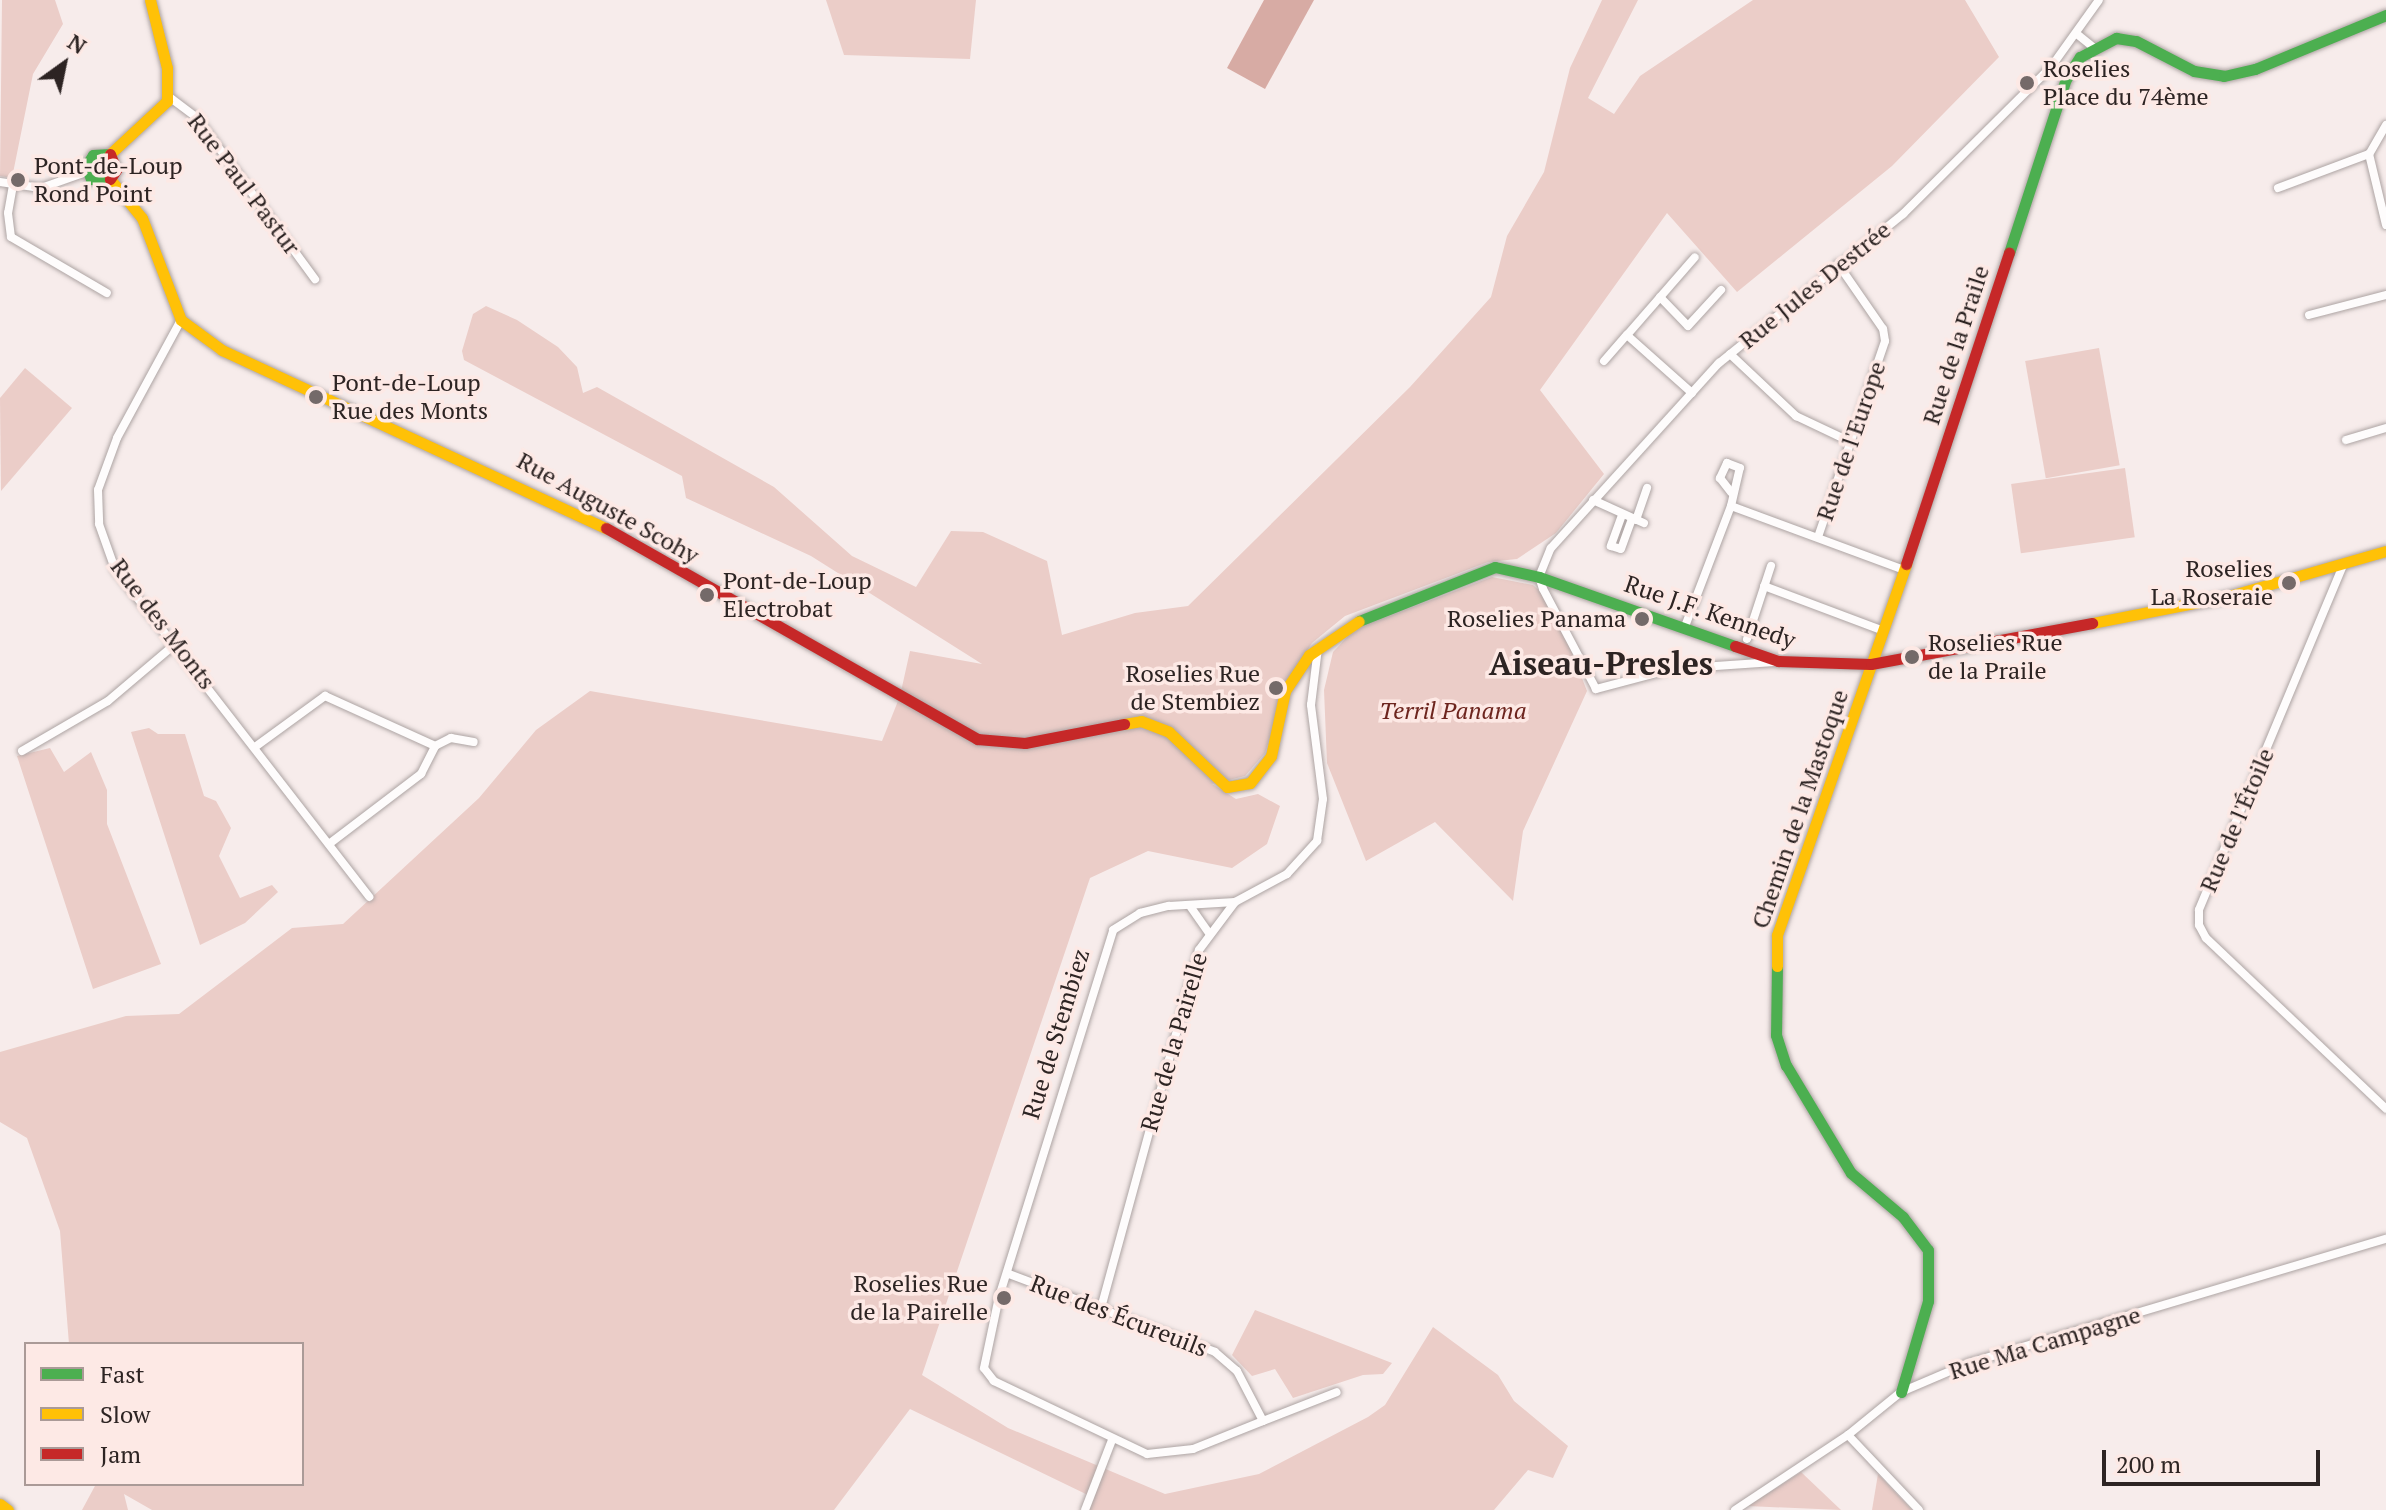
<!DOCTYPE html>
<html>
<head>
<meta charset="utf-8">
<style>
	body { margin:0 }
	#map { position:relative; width:2386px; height:1510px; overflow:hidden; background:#f7eceb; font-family:"PT Serif",serif }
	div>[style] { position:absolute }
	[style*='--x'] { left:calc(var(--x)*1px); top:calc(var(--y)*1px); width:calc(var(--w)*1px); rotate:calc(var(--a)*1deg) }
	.green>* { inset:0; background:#ebcdc8; transform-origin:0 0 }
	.water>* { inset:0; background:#d7aba4 }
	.roads { filter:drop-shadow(0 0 2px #ada4a3) drop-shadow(0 0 2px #ada4a3) }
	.street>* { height:8px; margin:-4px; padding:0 4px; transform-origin:4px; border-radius:4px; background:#fefcfc }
	.fast>* { height:11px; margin:-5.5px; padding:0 5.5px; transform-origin:5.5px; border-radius:5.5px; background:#4caf50 }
	.slow>* { height:11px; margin:-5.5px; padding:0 5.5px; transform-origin:5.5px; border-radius:5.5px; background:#ffc107 }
	.jam>* { height:11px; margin:-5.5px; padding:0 5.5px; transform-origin:5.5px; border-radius:5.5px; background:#c62828 }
	.dots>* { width:22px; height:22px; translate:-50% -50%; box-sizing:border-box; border:4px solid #fde9e5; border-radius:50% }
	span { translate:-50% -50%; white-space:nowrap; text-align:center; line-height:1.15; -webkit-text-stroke:7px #fde9e5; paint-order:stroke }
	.poi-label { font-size:24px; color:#2d2423 }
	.left { translate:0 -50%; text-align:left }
	.right { translate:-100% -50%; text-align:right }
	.street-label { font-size:24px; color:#2d2423 }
	.park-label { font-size:24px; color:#6d251e; font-style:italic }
	.district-label { font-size:32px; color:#2d2423; font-weight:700 }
	.legend { position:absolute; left:24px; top:1342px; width:280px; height:144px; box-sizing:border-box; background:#fde9e5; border:2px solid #aa9a97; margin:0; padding:10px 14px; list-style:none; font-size:24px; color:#2d2423 }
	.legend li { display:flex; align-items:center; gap:16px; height:40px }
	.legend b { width:40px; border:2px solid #aa9a97 }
	.north { position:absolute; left:24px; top:24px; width:80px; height:80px; -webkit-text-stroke:6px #fde9e5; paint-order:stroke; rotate:33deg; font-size:22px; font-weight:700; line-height:32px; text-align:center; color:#2d2423 }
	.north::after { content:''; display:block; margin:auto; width:28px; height:36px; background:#2d2423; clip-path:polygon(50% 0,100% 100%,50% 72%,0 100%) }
	.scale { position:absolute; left:2102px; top:1450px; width:218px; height:36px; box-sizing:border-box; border:4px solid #2d2423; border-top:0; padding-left:10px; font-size:24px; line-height:28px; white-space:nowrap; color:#2d2423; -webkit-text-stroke:6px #fde9e5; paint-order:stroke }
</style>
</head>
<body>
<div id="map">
	<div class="green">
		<div style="clip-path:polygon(2px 0,55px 0,63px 24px,33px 74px,12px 178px,0 176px)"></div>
		<div style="clip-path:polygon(826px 0,976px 0,970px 59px,844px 55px)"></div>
		<div style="clip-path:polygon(1602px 0,1638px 0,1588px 98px,1614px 114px,1640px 76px,1753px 0,1965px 0,1999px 57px,1892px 166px,1737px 292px,1667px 213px,1540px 390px,1604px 474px,1556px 533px,1517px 559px,1488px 562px,1345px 616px,1312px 643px,1291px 675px,1265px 753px,1245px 776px,1212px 784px,1236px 799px,1258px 794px,1280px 806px,1267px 844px,1232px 868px,1148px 851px,1090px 878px,922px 1375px,1008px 1428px,1165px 1494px,1259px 1474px,1368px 1417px,1385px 1405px,1433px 1327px,1498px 1375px,1514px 1401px,1568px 1446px,1553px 1478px,1528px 1470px,1494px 1510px,1088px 1510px,1092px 1497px,910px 1409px,834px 1510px,152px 1510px,124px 1494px,128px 1510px,82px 1510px,96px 1484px,302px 1484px,302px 1344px,69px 1344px,60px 1231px,27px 1138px,0 1122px,0 1052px,126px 1016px,179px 1014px,292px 928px,343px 924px,479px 798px,536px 730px,590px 691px,882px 741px,900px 696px,910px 651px,982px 664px,811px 556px,686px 498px,682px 476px,464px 360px,462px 351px,473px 314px,486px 306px,517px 320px,558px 347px,577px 367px,583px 393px,597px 387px,774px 487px,852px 556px,916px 587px,951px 531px,983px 532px,1047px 561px,1062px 635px,1135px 613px,1188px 606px,1410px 387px,1491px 297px,1507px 236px,1544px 172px,1570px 68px)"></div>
		<div style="left:2099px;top:348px;width:119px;height:75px;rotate:80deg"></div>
		<div style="clip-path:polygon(25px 368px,72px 408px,1px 491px,0 398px)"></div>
		<div style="left:2125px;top:468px;width:70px;height:115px;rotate:82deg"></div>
		<div style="clip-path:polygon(1492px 577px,1533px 585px,1552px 602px,1587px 691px,1523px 831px,1513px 901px,1435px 822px,1366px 861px,1327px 763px,1324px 690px,1333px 652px,1355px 629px)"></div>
		<div style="clip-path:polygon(149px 728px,158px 734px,185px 734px,204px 796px,216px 801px,231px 828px,219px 856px,240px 898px,272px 885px,278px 892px,245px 923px,200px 945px,131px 732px)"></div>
		<div style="clip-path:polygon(50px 748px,64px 772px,91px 752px,107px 790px,107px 824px,161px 964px,93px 989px,17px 756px)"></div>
		<div style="clip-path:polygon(1255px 1310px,1392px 1363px,1383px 1374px,1363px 1375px,1293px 1398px,1275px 1369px,1252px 1376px,1232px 1355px)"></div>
		<div style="clip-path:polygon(1801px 1472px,1841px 1510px,1748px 1506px)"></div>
		<div style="clip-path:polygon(1878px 1474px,1912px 1510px,1872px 1510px)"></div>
	</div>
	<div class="water">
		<div style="clip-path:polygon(1264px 0,1314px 0,1265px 89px,1227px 68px)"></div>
	</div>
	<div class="roads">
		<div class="street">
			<div style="--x:2078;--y:35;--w:19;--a:39"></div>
			<div style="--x:168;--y:96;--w:36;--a:37"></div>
			<div style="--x:197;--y:118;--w:200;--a:53.8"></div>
			<div style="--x:2386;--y:125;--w:34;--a:120"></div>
			<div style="--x:2369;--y:154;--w:73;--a:76.5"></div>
			<div style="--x:0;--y:182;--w:41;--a:8.3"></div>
			<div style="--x:41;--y:188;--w:48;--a:-19.6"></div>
			<div style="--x:13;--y:185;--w:28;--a:100"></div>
			<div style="--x:8;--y:213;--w:24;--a:83"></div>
			<div style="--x:11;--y:237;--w:111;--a:30.3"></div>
			<div style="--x:2278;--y:188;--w:97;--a:-20.5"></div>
			<div style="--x:1660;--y:297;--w:40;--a:46"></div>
			<div style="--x:1688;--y:326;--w:49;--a:-47.5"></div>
			<div style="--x:2309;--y:315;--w:80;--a:-14.6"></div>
			<div style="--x:181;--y:320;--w:134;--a:118.5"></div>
			<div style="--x:117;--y:438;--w:55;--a:110.1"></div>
			<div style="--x:98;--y:490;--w:34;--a:88"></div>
			<div style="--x:99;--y:524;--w:48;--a:70.4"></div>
			<div style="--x:115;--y:569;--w:415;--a:52.2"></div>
			<div style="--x:1730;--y:354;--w:91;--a:43.2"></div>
			<div style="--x:1796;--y:416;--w:61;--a:25.3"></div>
			<div style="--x:1604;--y:361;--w:35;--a:-49"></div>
			<div style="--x:1692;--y:393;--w:87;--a:-138.3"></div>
			<div style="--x:1627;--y:335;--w:103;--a:-48.9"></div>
			<div style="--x:2346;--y:440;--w:42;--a:-16.7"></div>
			<div style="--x:1593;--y:500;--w:56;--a:24.3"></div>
			<div style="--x:1731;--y:506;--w:39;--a:-77"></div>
			<div style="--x:1740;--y:468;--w:14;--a:-159"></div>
			<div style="--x:1727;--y:463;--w:17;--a:115"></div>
			<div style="--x:1720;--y:478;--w:18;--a:52"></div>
			<div style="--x:1622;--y:515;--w:33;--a:110"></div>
			<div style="--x:1611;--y:546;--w:10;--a:17"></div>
			<div style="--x:1621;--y:549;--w:32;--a:-70"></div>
			<div style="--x:1636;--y:520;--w:34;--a:-71"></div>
			<div style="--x:1818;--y:537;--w:207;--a:-71.1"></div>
			<div style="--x:1885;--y:341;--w:12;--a:-99"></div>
			<div style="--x:1883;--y:329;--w:79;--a:-124.7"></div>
			<div style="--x:2344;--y:563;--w:376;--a:112.7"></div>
			<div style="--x:2199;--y:910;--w:15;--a:90"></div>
			<div style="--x:2199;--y:925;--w:15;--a:62"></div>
			<div style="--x:2206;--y:938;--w:248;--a:43.5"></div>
			<div style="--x:1764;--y:586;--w:128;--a:20.6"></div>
			<div style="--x:1684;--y:629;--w:132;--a:-69.1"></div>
			<div style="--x:1731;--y:506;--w:184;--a:20.3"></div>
			<div style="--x:1747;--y:639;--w:77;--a:-71.8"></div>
			<div style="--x:1774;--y:662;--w:102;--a:176.1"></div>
			<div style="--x:1672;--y:669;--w:79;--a:165.3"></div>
			<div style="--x:1596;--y:689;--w:113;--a:-117.9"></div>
			<div style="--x:1543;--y:589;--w:13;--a:-108"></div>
			<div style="--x:1539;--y:577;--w:31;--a:-68"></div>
			<div style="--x:1551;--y:548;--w:250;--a:-47.8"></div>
			<div style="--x:1719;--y:363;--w:237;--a:-39"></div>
			<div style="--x:1903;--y:214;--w:209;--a:-44.8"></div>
			<div style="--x:2051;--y:67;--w:82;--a:-54.4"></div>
			<div style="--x:255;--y:747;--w:87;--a:-36.1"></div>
			<div style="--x:325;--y:696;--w:121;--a:24.4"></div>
			<div style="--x:22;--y:751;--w:99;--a:-30.2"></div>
			<div style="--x:108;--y:701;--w:87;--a:-40.3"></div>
			<div style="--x:329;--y:844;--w:116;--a:-37.3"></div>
			<div style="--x:421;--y:774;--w:31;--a:-63"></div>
			<div style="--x:435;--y:746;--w:18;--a:-27"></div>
			<div style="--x:451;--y:738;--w:23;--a:10"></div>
			<div style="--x:1190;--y:906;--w:32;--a:55"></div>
			<div style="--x:1009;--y:1274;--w:220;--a:20.7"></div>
			<div style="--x:1215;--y:1352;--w:29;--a:41"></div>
			<div style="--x:1237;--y:1371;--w:56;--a:62.5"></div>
			<div style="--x:1263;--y:1421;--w:75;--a:158.2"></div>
			<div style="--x:1193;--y:1449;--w:46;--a:173.8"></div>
			<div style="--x:1147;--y:1454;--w:170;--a:-154.5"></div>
			<div style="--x:994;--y:1381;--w:16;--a:-128"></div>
			<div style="--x:984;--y:1368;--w:73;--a:-78.1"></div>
			<div style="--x:999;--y:1297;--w:384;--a:-72.7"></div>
			<div style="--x:1113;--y:930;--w:32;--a:-32"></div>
			<div style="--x:1140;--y:913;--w:30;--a:-14"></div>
			<div style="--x:1169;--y:906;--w:66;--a:-3.5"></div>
			<div style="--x:1101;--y:1308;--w:371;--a:-74.7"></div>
			<div style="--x:1199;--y:950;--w:60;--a:-53.1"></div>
			<div style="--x:1235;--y:902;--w:59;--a:-28.3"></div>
			<div style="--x:1287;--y:874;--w:45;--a:-47.7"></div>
			<div style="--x:1317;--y:841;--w:42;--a:-81.9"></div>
			<div style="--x:1323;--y:799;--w:95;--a:-97.3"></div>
			<div style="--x:1311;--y:705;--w:57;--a:-83"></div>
			<div style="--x:1263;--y:1421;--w:79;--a:-21.4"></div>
			<div style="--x:1848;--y:1435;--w:103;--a:46.6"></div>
			<div style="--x:1085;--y:1510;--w:75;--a:-68.9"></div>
			<div style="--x:1735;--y:1510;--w:136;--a:-33.6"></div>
			<div style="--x:1848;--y:1435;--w:68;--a:-39.1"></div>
			<div style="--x:1901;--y:1392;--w:74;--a:-23.1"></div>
			<div style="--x:1969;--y:1363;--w:435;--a:-16.6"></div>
		</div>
		<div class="fast">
			<div style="--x:110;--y:154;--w:17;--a:177"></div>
			<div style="--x:93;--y:155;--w:13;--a:122"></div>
			<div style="--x:86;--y:166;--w:14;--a:69"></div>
			<div style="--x:91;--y:179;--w:19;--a:0"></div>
			<div style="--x:2009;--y:253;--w:183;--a:-71.9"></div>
			<div style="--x:2066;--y:79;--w:26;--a:-58"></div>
			<div style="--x:2080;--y:57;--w:41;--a:-27.8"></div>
			<div style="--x:2116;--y:38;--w:20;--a:9"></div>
			<div style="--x:2136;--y:41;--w:65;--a:27.3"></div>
			<div style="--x:2194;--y:71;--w:30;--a:9"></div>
			<div style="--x:2224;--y:76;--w:32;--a:-13"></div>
			<div style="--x:2255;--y:69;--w:142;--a:-22.4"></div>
			<div style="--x:1359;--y:621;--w:146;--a:-21.7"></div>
			<div style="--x:1495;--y:567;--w:45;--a:12.8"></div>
			<div style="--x:1539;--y:577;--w:208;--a:19.4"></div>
			<div style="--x:1777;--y:966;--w:69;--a:90.8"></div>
			<div style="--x:1776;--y:1035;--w:32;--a:72"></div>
			<div style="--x:1786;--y:1065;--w:126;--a:59"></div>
			<div style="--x:1851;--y:1173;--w:68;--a:40.2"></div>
			<div style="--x:1903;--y:1217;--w:41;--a:52.9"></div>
			<div style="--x:1928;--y:1250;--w:51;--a:90"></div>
			<div style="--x:1928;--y:1301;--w:95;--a:106.5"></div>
		</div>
		<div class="slow">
			<div style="--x:110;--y:154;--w:78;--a:-42.9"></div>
			<div style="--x:167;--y:101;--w:33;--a:-90"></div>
			<div style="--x:167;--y:68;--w:70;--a:-104"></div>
			<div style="--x:110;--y:179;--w:50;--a:50.6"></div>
			<div style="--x:142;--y:218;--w:109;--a:69.1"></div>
			<div style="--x:181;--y:320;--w:51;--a:36.2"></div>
			<div style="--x:222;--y:350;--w:423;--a:24.9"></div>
			<div style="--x:2092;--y:623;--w:140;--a:-11.1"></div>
			<div style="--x:2229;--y:596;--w:163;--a:-16"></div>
			<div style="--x:1124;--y:724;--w:17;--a:-10"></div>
			<div style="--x:1141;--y:721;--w:30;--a:21"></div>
			<div style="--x:1169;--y:732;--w:80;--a:43.5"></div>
			<div style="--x:1227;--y:787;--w:23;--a:-10"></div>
			<div style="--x:1250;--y:783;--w:34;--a:-52"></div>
			<div style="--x:1271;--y:756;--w:66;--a:-77.8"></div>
			<div style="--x:1285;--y:691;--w:43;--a:-56.3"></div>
			<div style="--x:1309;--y:655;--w:60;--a:-34.2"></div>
			<div style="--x:1777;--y:966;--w:31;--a:-90"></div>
			<div style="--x:1777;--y:935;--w:393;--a:-70.8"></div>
			<div style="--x:0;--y:1504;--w:10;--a:37"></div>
		</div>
		<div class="jam">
			<div style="--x:110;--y:154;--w:17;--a:69"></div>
			<div style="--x:116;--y:170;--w:11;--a:124"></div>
			<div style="--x:606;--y:528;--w:427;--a:29.6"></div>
			<div style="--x:977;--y:739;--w:48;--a:4.8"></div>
			<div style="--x:1025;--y:743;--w:101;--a:-10.9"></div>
			<div style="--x:1906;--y:564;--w:328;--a:-71.7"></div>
			<div style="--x:1735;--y:646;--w:46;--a:19.2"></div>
			<div style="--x:1778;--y:661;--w:93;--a:1.8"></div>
			<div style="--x:1871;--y:664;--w:225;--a:-10.5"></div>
		</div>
	</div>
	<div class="dots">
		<div style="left:2027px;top:83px;background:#746a69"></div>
		<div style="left:18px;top:180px;background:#746a69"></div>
		<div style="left:316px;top:397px;background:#746a69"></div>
		<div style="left:2289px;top:583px;background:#746a69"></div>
		<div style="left:707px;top:595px;background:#746a69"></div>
		<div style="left:1642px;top:619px;background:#746a69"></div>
		<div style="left:1912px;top:657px;background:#746a69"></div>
		<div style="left:1276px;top:688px;background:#746a69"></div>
		<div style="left:1004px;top:1298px;background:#746a69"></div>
	</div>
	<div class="poi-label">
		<span class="left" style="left:2043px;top:83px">Roselies<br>Place du 74ème</span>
		<span class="left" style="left:34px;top:180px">Pont-de-Loup<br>Rond Point</span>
		<span class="left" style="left:332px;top:397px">Pont-de-Loup<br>Rue des Monts</span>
		<span class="right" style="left:2273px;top:583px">Roselies<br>La Roseraie</span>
		<span class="left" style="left:723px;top:595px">Pont-de-Loup<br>Electrobat</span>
		<span class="right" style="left:1626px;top:619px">Roselies Panama</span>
		<span class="left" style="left:1928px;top:657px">Roselies Rue<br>de la Praile</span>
		<span class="right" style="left:1260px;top:688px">Roselies Rue<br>de Stembiez</span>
		<span class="right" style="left:988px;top:1298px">Roselies Rue<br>de la Pairelle</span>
	</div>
	<div class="street-label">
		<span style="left:244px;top:184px;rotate:53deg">Rue Paul Pastur</span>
		<span style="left:1815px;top:285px;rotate:-39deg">Rue Jules Destrée</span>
		<span style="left:1956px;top:345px;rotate:-72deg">Rue de la Praile</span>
		<span style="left:1851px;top:441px;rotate:-71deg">Rue de l'Europe</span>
		<span style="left:608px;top:508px;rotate:29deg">Rue Auguste Scohy</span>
		<span style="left:1710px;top:612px;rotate:19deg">Rue J.F. Kennedy</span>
		<span style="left:163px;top:624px;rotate:53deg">Rue des Monts</span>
		<span style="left:1800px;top:809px;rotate:-71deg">Chemin de la Mastoque</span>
		<span style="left:2237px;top:820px;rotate:-67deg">Rue de l'Étoile</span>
		<span style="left:1056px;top:1034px;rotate:-73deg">Rue de Stembiez</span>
		<span style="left:1174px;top:1042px;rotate:-74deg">Rue de la Pairelle</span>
		<span style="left:1119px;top:1316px;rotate:21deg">Rue des Écureuils</span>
		<span style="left:2045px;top:1343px;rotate:-17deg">Rue Ma Campagne</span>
	</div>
	<div class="park-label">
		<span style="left:1453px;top:711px">Terril Panama</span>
	</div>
	<div class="district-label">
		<span style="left:1601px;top:663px">Aiseau-Presles</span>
	</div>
	<ul class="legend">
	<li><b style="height:10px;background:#4caf50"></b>Fast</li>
	<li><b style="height:10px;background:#ffc107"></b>Slow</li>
	<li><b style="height:10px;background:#c62828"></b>Jam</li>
	</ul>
	<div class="north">N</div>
	<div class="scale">200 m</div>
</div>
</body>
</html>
